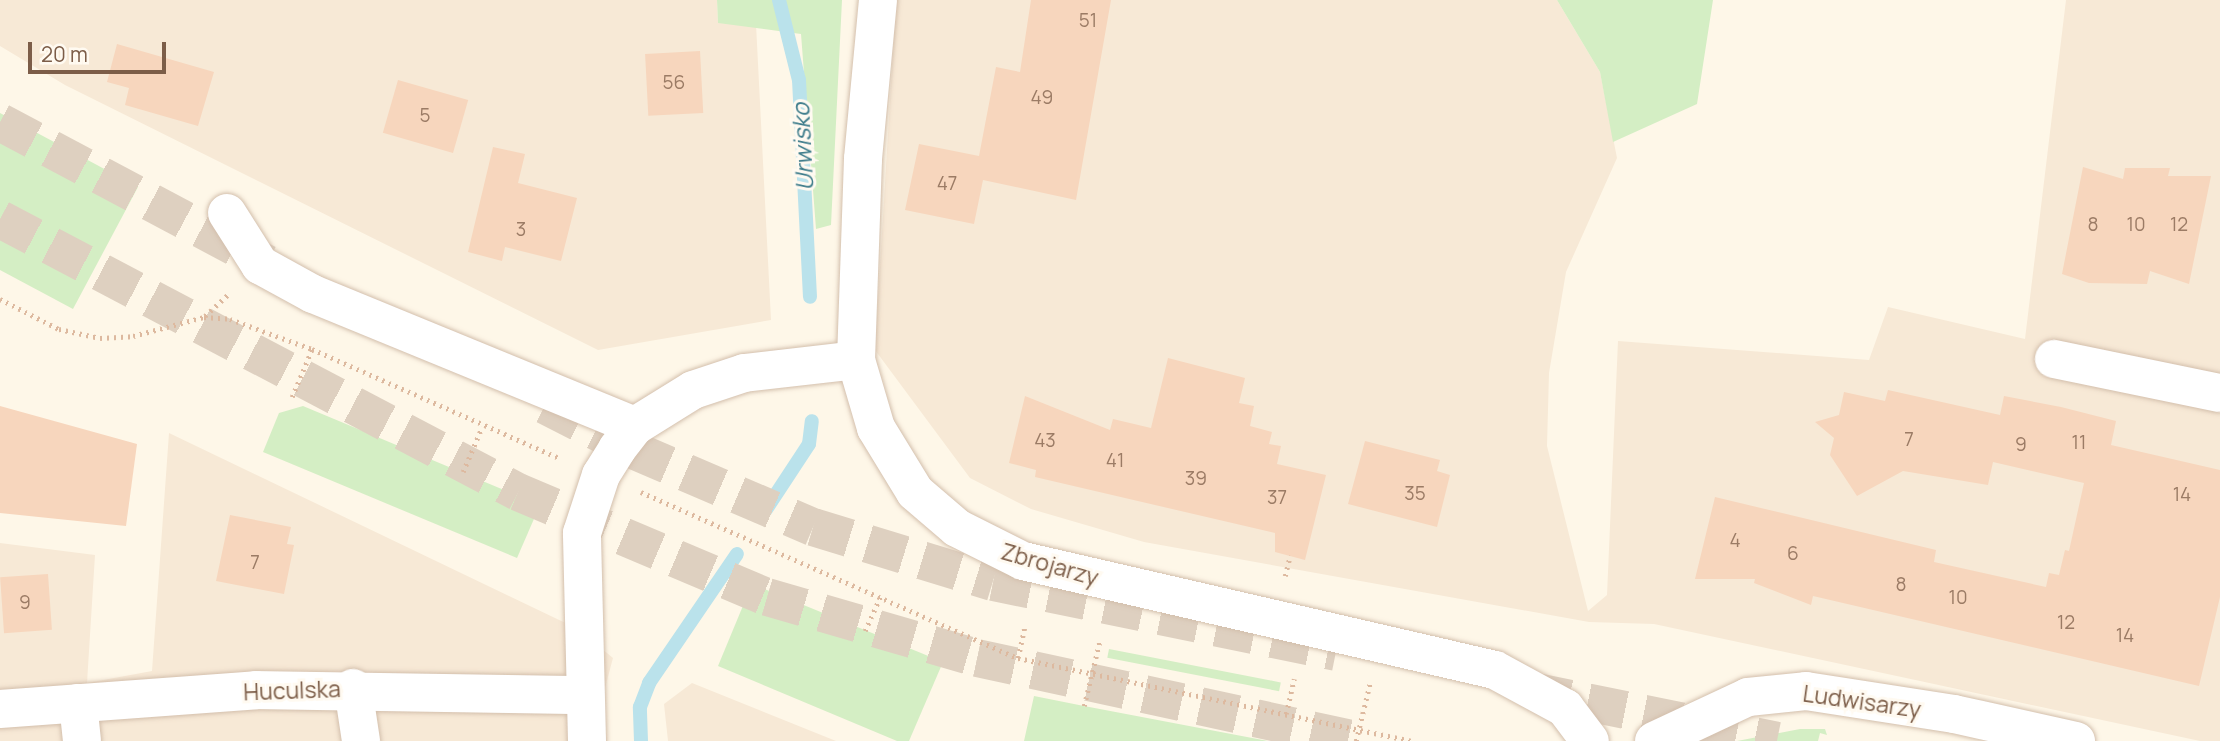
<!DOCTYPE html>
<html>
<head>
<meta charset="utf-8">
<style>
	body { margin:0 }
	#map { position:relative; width:2220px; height:741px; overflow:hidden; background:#fef7e8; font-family:Manrope,sans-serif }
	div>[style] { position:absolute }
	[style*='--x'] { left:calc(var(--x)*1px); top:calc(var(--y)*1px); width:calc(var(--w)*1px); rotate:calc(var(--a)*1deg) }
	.residential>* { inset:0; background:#f7e9d6 }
	.green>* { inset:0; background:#d4eec4; transform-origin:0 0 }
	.stream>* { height:14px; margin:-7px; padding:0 7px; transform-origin:7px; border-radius:7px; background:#bae2eb }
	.building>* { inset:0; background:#f7d6bd; transform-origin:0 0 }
	.major-tunnel>* { height:38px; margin-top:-19px; transform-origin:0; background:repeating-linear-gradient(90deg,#ded0c0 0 38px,transparent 0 57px) }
	.path>* { height:4.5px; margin-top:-2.25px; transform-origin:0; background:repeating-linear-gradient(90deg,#ddb99f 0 2px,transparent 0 7px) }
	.roads { filter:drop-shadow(0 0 2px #d3bfac) drop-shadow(0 0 2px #d3bfac) }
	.minor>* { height:38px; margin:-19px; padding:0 19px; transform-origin:19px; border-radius:19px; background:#fff }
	span { translate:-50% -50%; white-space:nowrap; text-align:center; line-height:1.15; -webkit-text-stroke:6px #fffaf1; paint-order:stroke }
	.number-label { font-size:19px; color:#9b7b65 }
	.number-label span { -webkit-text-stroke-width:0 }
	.street-label { font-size:23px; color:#7c5d48 }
	.water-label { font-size:24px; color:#3c7b8a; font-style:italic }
	.scale { position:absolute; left:28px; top:42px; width:138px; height:32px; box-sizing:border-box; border:4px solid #7c5d48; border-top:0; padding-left:9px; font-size:21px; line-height:24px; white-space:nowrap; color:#7c5d48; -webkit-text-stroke:5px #fffaf1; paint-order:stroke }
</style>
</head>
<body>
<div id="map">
	<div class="residential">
		<div style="clip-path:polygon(0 0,717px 0,718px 23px,756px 24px,771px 320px,598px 350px,65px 85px,0 46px)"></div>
		<div style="clip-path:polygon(896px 0,1557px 0,1600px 72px,1617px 158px,1566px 272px,1549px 373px,1547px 446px,1588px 611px,1607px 595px,1618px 341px,1869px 360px,1888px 307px,2025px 339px,2066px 0,2220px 0,2220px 741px,2200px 741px,1654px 624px,1589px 622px,1144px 542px,1031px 509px,970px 478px,875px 350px)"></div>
		<div style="clip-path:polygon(169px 433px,578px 629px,613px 658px,601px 703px,607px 741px,0 741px,0 543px,95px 555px,87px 683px,152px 671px)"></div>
		<div style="clip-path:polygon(692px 683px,836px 741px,668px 741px,664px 704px)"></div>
	</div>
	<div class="green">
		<div style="clip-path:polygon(717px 0,842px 0,831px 225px,816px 229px,801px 34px,718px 23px)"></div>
		<div style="clip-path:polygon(1557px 0,1713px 0,1697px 104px,1613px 142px,1600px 72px)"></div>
		<div style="clip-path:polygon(0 113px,138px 187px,73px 309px,0 270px)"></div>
		<div style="clip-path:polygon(303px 406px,540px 505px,517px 558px,263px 452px,279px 413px)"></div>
		<div style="clip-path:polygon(752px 584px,943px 662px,909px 741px,897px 741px,718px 666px)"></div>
		<div style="left:1109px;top:649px;width:175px;height:9px;rotate:11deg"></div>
		<div style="clip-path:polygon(1034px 696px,1084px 706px,1268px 741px,1024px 741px)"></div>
		<div style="clip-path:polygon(1800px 729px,1825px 729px,1827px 735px,1820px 733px,1818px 741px,1737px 741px)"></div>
	</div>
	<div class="stream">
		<div style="--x:779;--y:0;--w:82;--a:76"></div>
		<div style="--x:799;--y:80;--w:217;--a:87.1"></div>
		<div style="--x:765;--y:511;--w:80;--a:-56.7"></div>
		<div style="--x:809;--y:444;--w:23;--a:-83"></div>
		<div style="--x:641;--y:741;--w:34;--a:-92"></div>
		<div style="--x:640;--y:707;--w:26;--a:-69"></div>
		<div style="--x:649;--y:683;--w:156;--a:-55.7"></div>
	</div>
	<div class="building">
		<div style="clip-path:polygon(1031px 0,1111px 0,1076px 200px,983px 180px,974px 224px,905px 210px,919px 144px,979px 156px,996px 67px,1020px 72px)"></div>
		<div style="clip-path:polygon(117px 44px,214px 72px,198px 126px,125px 105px,129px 88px,107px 82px)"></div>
		<div style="left:700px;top:51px;width:62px;height:55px;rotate:87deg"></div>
		<div style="left:398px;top:80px;width:73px;height:55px;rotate:16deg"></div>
		<div style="clip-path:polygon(493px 147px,525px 154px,518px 183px,577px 198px,561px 261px,505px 247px,502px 261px,468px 252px)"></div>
		<div style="clip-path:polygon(2083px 167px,2123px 179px,2125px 168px,2170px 168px,2168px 176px,2211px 176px,2189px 284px,2150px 271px,2147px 284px,2089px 283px,2062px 274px)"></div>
		<div style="clip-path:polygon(1168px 358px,1245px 378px,1239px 403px,1254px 406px,1250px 426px,1272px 432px,1269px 444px,1281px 446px,1277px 464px,1326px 475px,1305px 560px,1275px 552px,1275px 533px,1035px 477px,1036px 470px,1009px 463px,1025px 396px,1110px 430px,1113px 419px,1151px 428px)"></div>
		<div style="clip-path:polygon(1888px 390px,2000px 415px,2004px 396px,2061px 407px,2116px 421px,2111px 445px,2220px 470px,2220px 597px,2199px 686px,1813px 596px,1811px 605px,1754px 583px,1755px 579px,1695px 579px,1715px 497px,1936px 550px,1934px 562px,2046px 587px,2049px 573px,2059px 575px,2065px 550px,2069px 551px,2084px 483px,1993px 462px,1988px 485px,1903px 471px,1857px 496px,1830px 455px,1834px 438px,1815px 422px,1839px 415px,1844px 392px,1885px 401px)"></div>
		<div style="clip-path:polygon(0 406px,137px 444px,126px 526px,0 513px)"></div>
		<div style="clip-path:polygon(1365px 441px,1440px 460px,1437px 471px,1450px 475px,1437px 527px,1348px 504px)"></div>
		<div style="clip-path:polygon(230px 515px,291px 527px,287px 544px,294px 545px,284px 594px,216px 581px)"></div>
		<div style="left:48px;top:574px;width:56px;height:48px;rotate:86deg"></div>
	</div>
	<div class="major-tunnel">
		<div style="--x:0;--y:122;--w:302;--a:28"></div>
		<div style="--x:0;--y:219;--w:586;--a:27.79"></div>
		<div style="--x:518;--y:492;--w:270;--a:22.9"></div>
		<div style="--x:767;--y:597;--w:219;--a:16.2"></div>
		<div style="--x:977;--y:658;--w:392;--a:12.2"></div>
		<div style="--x:545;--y:405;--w:99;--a:27.1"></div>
		<div style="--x:633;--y:450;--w:196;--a:23.2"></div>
		<div style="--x:813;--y:527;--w:188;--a:17"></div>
		<div style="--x:993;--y:582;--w:350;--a:11.5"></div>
		<div style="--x:1532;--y:691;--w:250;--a:11.5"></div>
	</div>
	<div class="path">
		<div style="--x:0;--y:299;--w:66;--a:27"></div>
		<div style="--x:59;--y:329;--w:42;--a:12.4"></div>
		<div style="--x:100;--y:338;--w:33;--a:-3"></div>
		<div style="--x:133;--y:336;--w:73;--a:-15"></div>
		<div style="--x:204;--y:317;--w:26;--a:4"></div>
		<div style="--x:230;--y:319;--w:87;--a:20.1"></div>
		<div style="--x:312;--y:349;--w:272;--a:23.8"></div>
		<div style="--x:205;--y:316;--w:33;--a:-43"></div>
		<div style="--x:292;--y:397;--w:52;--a:-67.4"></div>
		<div style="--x:463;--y:472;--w:49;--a:-67.1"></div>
		<div style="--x:641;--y:492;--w:412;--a:23.8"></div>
		<div style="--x:1018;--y:658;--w:404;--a:11.9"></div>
		<div style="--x:1285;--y:576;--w:21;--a:-76"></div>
		<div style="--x:865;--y:631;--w:39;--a:-66"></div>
		<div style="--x:1018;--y:658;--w:34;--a:-78"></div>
		<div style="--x:1084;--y:706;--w:68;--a:-76.4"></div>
		<div style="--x:1286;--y:714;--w:36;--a:-77"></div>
		<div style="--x:1356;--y:741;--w:60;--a:-76.4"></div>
	</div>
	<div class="roads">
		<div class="minor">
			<div style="--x:878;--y:0;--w:160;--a:95.4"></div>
			<div style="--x:863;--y:159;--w:201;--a:92"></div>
			<div style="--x:856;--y:360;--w:71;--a:73.6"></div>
			<div style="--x:876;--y:428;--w:75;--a:58.6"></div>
			<div style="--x:915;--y:492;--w:55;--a:40.6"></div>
			<div style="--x:957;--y:528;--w:74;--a:26.6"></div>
			<div style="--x:1023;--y:561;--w:484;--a:13"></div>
			<div style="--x:1495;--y:670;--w:80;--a:28.5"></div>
			<div style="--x:1565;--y:708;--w:41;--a:52.9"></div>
			<div style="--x:227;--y:213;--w:62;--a:57.6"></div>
			<div style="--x:260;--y:265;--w:60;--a:28.7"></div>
			<div style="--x:313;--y:294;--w:348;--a:22.3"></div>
			<div style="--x:2054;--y:359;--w:169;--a:11.6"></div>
			<div style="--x:353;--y:688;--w:54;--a:81.4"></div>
			<div style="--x:78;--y:703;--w:38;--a:84"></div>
			<div style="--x:0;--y:709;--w:257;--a:-4.2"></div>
			<div style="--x:256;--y:690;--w:329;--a:0.9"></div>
			<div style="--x:587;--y:741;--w:208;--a:-91.4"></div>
			<div style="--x:582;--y:533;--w:61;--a:-71.9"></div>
			<div style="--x:601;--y:475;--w:31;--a:-58"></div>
			<div style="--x:617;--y:449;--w:29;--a:-52"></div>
			<div style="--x:635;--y:426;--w:68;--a:-31.8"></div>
			<div style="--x:693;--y:390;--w:54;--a:-18.4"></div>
			<div style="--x:744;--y:373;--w:113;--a:-6.6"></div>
			<div style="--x:1654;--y:741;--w:104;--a:-25.1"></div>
			<div style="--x:1748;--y:697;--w:58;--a:-5.9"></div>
			<div style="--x:1806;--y:691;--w:150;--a:8.8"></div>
			<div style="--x:1954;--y:714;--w:125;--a:12.5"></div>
		</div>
	</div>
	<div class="number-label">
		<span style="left:1088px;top:21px">51</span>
		<span style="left:674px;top:83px">56</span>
		<span style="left:1042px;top:98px">49</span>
		<span style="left:425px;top:116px">5</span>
		<span style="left:947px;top:184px">47</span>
		<span style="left:2093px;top:225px">8</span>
		<span style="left:2136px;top:225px">10</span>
		<span style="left:2179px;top:225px">12</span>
		<span style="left:521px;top:230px">3</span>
		<span style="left:1909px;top:440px">7</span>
		<span style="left:1045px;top:441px">43</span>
		<span style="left:2079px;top:443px">11</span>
		<span style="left:2021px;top:445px">9</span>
		<span style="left:1115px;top:461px">41</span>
		<span style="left:1196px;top:479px">39</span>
		<span style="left:1415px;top:494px">35</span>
		<span style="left:2182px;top:495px">14</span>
		<span style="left:1277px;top:498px">37</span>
		<span style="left:1735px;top:541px">4</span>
		<span style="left:1793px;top:554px">6</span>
		<span style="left:255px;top:563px">7</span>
		<span style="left:1901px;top:585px">8</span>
		<span style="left:1958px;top:598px">10</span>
		<span style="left:25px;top:603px">9</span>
		<span style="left:2066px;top:623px">12</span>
		<span style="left:2125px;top:636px">14</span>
	</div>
	<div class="street-label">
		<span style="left:1050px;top:564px;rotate:16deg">Zbrojarzy</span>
		<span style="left:292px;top:690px;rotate:-2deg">Huculska</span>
		<span style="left:1862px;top:701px;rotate:8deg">Ludwisarzy</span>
	</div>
	<div class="water-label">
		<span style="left:802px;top:147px;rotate:-93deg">Urwisko</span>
	</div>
	<div class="scale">20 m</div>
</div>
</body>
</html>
